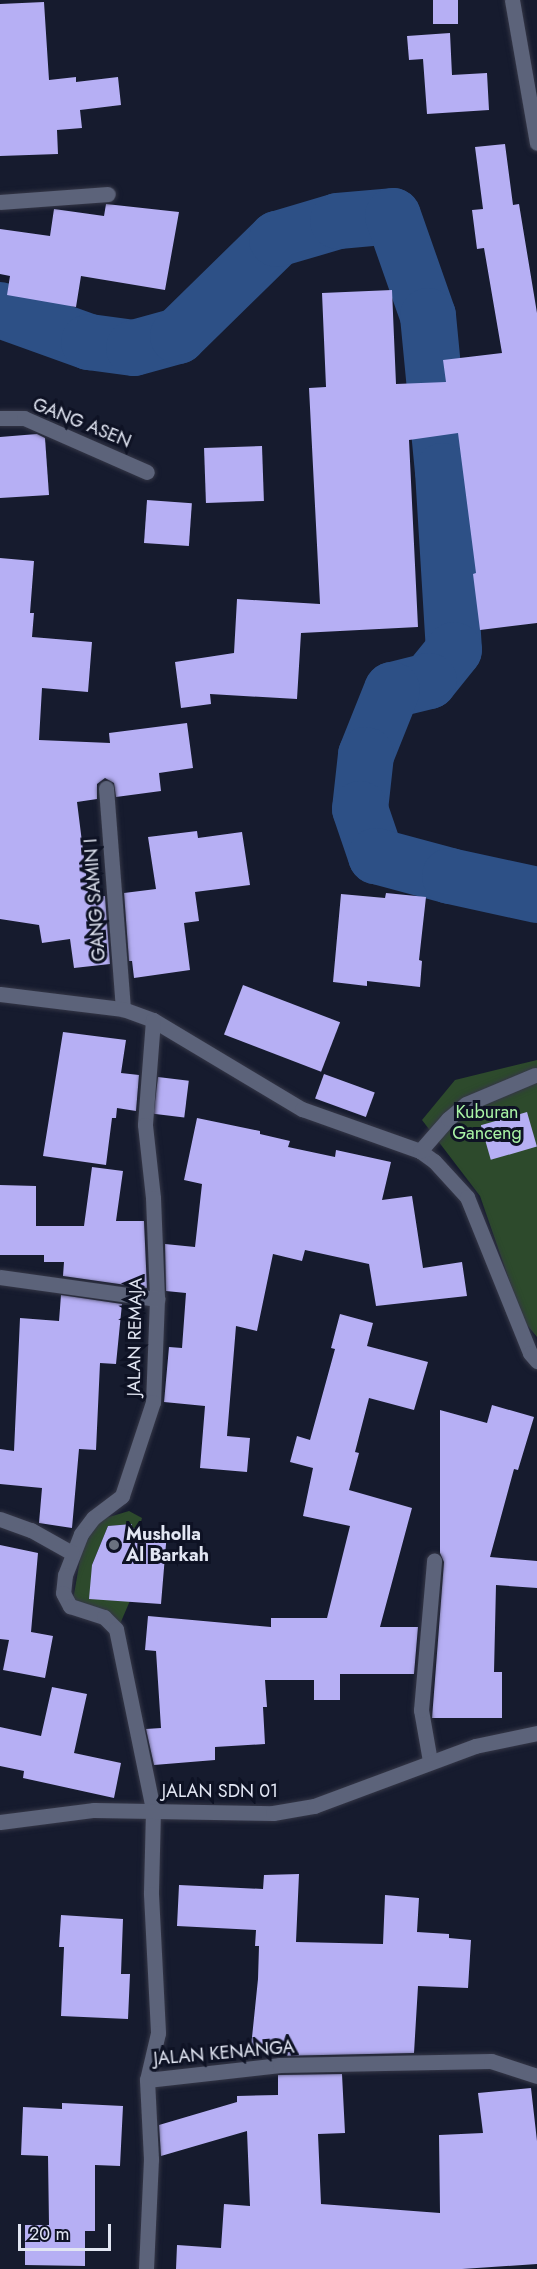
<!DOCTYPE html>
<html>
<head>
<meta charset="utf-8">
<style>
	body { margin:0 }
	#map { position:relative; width:537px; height:2269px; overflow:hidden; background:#161b2e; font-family:Jost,sans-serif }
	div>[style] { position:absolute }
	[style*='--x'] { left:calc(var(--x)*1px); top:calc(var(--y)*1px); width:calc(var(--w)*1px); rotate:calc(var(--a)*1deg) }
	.green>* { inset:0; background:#2d4a2c }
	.river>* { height:56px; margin:-28px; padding:0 28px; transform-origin:28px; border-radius:28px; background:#2d5086 }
	.building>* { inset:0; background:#b6aff4; transform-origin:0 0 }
	.roads { filter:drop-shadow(0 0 2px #353747) drop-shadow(0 0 2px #353747) }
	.minor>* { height:15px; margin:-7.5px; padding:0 7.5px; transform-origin:7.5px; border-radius:7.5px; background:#5c637a }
	.dots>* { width:16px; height:16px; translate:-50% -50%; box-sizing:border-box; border:3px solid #0e1224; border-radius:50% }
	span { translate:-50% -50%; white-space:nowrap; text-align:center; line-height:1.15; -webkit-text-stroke:6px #0e1224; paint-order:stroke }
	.street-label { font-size:18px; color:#e2e6f3 }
	.park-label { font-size:18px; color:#a9f4a6 }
	.poi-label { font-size:18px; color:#e2e6f3; font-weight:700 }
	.left { translate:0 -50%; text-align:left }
	.scale { position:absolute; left:18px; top:2224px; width:93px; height:27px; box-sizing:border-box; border:3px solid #e2e6f3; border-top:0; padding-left:8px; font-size:18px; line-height:21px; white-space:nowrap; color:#e2e6f3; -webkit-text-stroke:4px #0e1224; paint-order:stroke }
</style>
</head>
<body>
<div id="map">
	<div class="green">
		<div style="clip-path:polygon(537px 1060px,537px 1337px,523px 1320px,480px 1196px,422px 1120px,455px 1080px)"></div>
		<div style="clip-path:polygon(evenodd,129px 1511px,142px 1518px,133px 1552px,132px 1596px,120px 1624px,73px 1600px,83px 1542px,99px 1520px,129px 1511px,132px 1524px,126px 1568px,92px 1565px,108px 1526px,132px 1524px)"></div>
	</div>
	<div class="river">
		<div style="--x:0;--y:310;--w:95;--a:19.8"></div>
		<div style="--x:89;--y:342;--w:45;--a:7.6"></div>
		<div style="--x:134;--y:348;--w:46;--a:-15.3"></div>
		<div style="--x:178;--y:336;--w:139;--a:-44.4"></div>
		<div style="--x:277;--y:239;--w:64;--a:-16.4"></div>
		<div style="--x:338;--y:221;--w:55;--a:-5.2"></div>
		<div style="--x:393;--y:216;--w:106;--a:70.7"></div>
		<div style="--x:428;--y:316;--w:156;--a:84.5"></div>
		<div style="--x:443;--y:471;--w:179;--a:86.5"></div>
		<div style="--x:454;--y:650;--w:40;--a:129"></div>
		<div style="--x:429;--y:681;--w:38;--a:166"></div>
		<div style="--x:392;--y:690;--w:70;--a:111.8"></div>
		<div style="--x:366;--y:755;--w:54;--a:96.3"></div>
		<div style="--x:360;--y:809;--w:50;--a:71.2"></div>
		<div style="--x:376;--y:856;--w:77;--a:15.1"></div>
		<div style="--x:450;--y:876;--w:89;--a:12.3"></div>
	</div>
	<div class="building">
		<div style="left:433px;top:0;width:25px;height:24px"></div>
		<div style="clip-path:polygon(44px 2px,49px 80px,76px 77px,76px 82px,118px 77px,121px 105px,80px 110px,82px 128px,57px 130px,58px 154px,0 156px,0 4px)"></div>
		<div style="clip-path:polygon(450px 33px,452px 75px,487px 73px,489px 110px,427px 114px,423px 59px,409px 60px,407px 36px)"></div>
		<div style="clip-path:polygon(505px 144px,513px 205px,519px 204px,537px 313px,537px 623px,480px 630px,473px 574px,476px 573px,458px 433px,409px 440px,418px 627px,301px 633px,297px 699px,210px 694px,211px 704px,181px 708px,175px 662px,234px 653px,237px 599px,320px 604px,309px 388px,326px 387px,322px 293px,392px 290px,396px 384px,446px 382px,443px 360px,502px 353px,484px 248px,477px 249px,472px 210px,483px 209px,475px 147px)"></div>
		<div style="clip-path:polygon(106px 204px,179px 212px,165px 290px,81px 276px,76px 307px,7px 295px,10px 276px,0 274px,0 229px,50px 236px,54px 209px,104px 216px)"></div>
		<div style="clip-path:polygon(37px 434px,45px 438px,49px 495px,0 498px,0 437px)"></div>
		<div style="left:262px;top:446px;width:55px;height:58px;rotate:88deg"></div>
		<div style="left:147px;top:500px;width:45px;height:43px;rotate:4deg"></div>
		<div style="clip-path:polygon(0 558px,34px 561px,30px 613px,34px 613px,32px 637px,92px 642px,88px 692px,42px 688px,39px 740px,110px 743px,109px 733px,187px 723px,193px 768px,159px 773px,161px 791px,116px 797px,114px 783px,105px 778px,97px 784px,97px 799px,77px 802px,89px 898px,105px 896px,110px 964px,74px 968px,70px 939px,42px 943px,39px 925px,0 919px)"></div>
		<div style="clip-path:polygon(197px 831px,198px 838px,242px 832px,250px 885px,195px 892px,199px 921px,184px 923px,190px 970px,134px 978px,132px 961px,129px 961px,124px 893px,156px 889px,148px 837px)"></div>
		<div style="clip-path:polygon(386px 893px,426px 897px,419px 960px,422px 961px,420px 987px,367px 981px,367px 986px,333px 982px,341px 894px,385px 898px)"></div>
		<div style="left:243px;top:985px;width:104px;height:53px;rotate:21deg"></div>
		<div style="clip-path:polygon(63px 1032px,126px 1040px,121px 1073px,139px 1075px,136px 1111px,117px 1108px,116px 1118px,112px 1118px,106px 1165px,43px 1156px)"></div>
		<div style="left:324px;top:1074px;width:54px;height:26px;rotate:20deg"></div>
		<div style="left:158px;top:1077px;width:31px;height:37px;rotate:7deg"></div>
		<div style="left:527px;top:1112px;width:36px;height:48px;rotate:74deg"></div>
		<div style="clip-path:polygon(197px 1118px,260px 1131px,260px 1134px,290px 1141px,288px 1147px,335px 1157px,336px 1150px,391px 1162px,382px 1200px,412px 1196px,423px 1268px,462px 1262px,467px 1296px,376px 1306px,369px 1264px,305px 1250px,302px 1261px,273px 1254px,257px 1331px,236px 1326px,227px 1436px,250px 1438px,247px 1472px,200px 1468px,205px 1406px,164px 1402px,169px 1347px,182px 1348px,186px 1293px,166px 1291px,165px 1244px,195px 1247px,202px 1184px,184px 1180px)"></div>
		<div style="clip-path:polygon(92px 1167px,123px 1171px,116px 1221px,144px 1221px,147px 1288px,63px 1276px,64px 1262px,44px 1262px,44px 1255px,0 1255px,0 1185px,36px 1186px,36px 1226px,84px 1226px)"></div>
		<div style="clip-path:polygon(61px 1295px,122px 1304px,116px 1364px,100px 1363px,96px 1450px,79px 1449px,72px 1528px,39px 1523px,42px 1488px,0 1484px,0 1449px,14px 1451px,20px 1318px,59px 1321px)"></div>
		<div style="clip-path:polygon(340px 1314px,373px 1323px,367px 1346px,428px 1362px,414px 1410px,369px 1398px,355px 1452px,359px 1453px,349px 1490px,412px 1508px,380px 1627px,418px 1627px,414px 1674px,340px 1674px,340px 1700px,314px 1700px,314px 1680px,265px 1680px,267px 1707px,263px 1707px,265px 1744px,215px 1747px,215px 1760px,154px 1765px,146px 1729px,161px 1728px,156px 1651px,145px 1650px,148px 1616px,271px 1627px,271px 1618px,327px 1618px,350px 1526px,303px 1516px,313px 1468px,290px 1462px,297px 1436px,310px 1440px,335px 1349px,331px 1348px)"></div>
		<div style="clip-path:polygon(492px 1405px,534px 1417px,518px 1470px,514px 1469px,490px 1557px,537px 1561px,537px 1588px,496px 1585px,494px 1672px,502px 1672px,502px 1718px,432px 1718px,444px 1562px,440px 1553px,440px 1410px,487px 1423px)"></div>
		<div style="clip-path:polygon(132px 1524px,131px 1528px,167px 1532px,161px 1604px,89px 1599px,92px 1565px,108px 1526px)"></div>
		<div style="clip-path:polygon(0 1545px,38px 1553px,31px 1632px,53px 1636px,45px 1678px,3px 1670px,9px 1640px,0 1639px)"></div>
		<div style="clip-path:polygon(52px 1687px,87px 1694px,74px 1753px,121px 1763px,114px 1798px,23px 1778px,24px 1771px,0 1766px,0 1727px,41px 1736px)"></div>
		<div style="clip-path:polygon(299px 1874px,296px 1942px,383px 1944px,385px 1895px,419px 1898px,417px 1932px,449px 1934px,449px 1938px,471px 1940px,468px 1988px,418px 1986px,414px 2053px,277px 2056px,277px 2050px,251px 2047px,258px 1979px,259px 1946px,255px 1946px,256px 1930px,177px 1926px,179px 1885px,263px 1889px,264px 1875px)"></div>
		<div style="clip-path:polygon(61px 1915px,123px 1919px,121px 1974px,130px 1974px,128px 2019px,61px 2016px,64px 1947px,59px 1947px)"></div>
		<div style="clip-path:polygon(342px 2074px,345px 2133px,318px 2134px,321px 2204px,440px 2213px,439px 2135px,483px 2133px,478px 2093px,531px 2088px,537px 2141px,537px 2264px,462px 2269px,176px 2269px,177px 2245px,221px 2248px,224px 2204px,250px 2206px,247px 2131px,161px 2156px,159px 2125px,237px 2102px,237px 2096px,278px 2095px,278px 2075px)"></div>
		<div style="clip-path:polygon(62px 2103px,123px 2106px,120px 2166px,95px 2165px,95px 2231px,85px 2231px,85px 2266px,25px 2265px,25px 2225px,49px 2225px,48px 2156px,21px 2155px,23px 2107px,62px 2109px)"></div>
	</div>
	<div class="roads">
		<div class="minor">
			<div style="--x:512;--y:0;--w:145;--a:80.1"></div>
			<div style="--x:0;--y:202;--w:108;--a:-4.2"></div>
			<div style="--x:0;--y:418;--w:24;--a:0"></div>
			<div style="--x:24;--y:418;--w:134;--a:23.7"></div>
			<div style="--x:106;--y:788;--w:222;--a:85.6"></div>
			<div style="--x:0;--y:994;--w:124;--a:7"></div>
			<div style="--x:123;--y:1009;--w:32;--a:20"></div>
			<div style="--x:153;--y:1020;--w:174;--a:30.9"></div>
			<div style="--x:302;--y:1109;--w:125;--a:19.6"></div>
			<div style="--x:420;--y:1151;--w:17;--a:36"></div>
			<div style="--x:434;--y:1161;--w:49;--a:47.5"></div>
			<div style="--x:467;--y:1197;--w:168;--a:68"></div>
			<div style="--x:530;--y:1353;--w:11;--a:49"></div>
			<div style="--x:153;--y:1020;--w:105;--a:94.4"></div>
			<div style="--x:145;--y:1125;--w:73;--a:83.7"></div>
			<div style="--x:153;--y:1198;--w:101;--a:87.7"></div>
			<div style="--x:157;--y:1299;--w:103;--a:92.2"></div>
			<div style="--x:153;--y:1402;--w:99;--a:108.3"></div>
			<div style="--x:122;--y:1496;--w:36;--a:143"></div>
			<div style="--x:93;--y:1518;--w:20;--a:127"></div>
			<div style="--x:81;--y:1534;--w:44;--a:111.3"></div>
			<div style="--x:65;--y:1575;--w:18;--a:96"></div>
			<div style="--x:63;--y:1593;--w:15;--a:62"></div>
			<div style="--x:70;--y:1606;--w:36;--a:18"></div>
			<div style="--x:104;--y:1617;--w:17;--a:45"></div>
			<div style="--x:116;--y:1629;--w:185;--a:78.4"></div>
			<div style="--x:153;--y:1810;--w:84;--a:91.4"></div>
			<div style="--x:151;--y:1894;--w:139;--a:87.1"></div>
			<div style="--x:158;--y:2033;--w:48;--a:103.2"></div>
			<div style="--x:147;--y:2080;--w:134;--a:-6.4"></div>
			<div style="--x:280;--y:2065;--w:211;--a:-1.1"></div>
			<div style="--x:491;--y:2061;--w:48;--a:18.1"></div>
			<div style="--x:420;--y:1151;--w:43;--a:-48.8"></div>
			<div style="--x:448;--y:1119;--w:23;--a:-40"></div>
			<div style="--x:466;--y:1104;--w:75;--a:-22.8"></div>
			<div style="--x:0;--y:1277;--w:159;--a:8"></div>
			<div style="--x:0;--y:1519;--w:33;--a:20"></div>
			<div style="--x:31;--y:1530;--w:47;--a:29.3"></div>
			<div style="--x:430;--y:1761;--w:52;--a:-100"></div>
			<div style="--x:421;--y:1710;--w:150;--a:-85"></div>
			<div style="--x:0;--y:1822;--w:95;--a:-7.3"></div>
			<div style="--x:94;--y:1810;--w:179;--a:1"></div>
			<div style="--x:273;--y:1813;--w:42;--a:-9.7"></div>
			<div style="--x:314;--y:1806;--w:172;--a:-20.4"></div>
			<div style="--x:475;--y:1746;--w:63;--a:-11.8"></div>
			<div style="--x:146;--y:2269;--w:110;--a:-87.4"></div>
			<div style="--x:151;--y:2159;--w:79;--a:-92.9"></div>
		</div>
	</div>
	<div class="dots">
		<div style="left:114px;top:1545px;background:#6b7280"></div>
	</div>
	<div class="street-label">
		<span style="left:82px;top:423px;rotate:22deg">GANG ASEN</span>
		<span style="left:95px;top:900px;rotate:-94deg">GANG SAMIN I</span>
		<span style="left:135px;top:1337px;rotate:-89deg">JALAN REMAJA</span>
		<span style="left:220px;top:1791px">JALAN SDN 01</span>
		<span style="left:224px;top:2053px;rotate:-5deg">JALAN KENANGA</span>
	</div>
	<div class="park-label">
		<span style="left:487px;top:1123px">Kuburan<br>Ganceng</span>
	</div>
	<div class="poi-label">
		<span class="left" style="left:126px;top:1545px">Musholla<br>Al Barkah</span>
	</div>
	<div class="scale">20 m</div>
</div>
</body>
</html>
